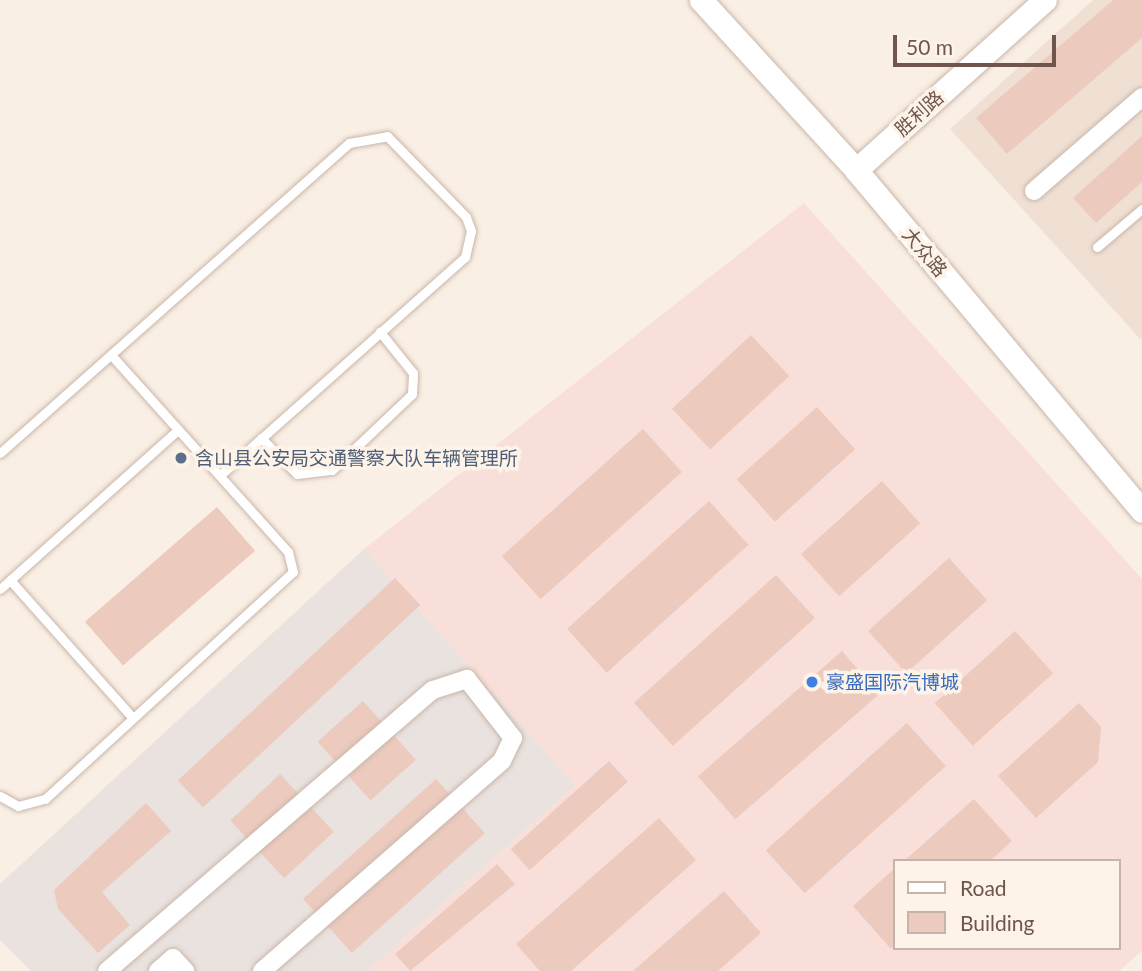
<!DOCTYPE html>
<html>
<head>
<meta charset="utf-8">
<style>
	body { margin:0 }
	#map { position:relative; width:1142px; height:971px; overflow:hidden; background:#faefe4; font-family:Lato,"Noto Sans SC",sans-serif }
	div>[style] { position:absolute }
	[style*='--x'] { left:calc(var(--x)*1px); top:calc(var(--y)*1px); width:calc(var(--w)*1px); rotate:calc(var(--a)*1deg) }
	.residential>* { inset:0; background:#f0e0d3 }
	.commercial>* { inset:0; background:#f9dfd9 }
	.industrial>* { inset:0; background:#e9e2de }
	.building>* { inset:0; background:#eccbbe; transform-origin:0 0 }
	.roads { filter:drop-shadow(0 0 2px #c9b6ab) drop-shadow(0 0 2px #c9b6ab) }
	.service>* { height:9px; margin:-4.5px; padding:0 4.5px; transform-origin:4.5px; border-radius:4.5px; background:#fff }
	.minor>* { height:18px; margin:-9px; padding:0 9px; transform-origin:9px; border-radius:9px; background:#fff }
	.tertiary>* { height:23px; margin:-11.5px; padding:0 11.5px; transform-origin:11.5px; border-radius:11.5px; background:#fff }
	.dots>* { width:19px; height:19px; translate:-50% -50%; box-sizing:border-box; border:4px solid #fdf3e9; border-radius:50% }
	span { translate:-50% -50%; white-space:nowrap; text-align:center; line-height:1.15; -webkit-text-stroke:7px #fdf3e9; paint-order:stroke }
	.street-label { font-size:19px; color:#6f554c }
	.service-label { font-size:19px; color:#4e5e75 }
	.left { translate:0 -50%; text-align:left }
	.shop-label { font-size:19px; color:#366cbe }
	.legend { position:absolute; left:893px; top:859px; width:228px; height:91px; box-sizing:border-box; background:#fdf3e9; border:2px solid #c4b4aa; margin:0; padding:9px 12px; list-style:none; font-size:21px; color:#6f554c }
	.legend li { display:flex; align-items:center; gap:14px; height:35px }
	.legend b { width:35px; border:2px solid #c4b4aa }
	.scale { position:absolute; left:893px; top:35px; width:163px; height:32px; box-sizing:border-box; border:4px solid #6f554c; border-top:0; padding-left:9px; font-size:21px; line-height:24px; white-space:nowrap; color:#6f554c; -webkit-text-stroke:5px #fdf3e9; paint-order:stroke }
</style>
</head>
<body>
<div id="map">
	<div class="residential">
		<div style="clip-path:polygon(1093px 0,1142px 0,1142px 341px,950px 129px)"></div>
	</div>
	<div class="commercial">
		<div style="clip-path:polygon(evenodd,804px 203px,1142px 579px,1142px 951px,1119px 971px,367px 971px,575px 785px,364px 549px,804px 203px,895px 861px,1119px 861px,1119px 948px,895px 948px,895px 861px)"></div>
	</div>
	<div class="industrial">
		<div style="clip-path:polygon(364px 549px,575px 785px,367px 971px,31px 971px,0 940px,0 884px)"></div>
	</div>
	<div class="building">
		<div style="clip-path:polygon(1113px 0,1142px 0,1142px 38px,1007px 154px,976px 118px)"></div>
		<div style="clip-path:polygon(1142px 136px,1142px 182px,1096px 223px,1073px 198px)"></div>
		<div style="left:751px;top:335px;width:56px;height:108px;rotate:47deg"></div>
		<div style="left:817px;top:407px;width:57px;height:108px;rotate:48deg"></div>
		<div style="left:643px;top:429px;width:58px;height:190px;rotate:48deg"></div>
		<div style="left:882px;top:481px;width:57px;height:109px;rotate:48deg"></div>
		<div style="left:709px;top:501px;width:59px;height:191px;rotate:48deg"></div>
		<div style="left:217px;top:507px;width:58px;height:175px;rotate:49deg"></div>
		<div style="left:949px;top:558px;width:57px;height:109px;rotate:48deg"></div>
		<div style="left:776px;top:575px;width:58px;height:191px;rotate:48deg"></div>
		<div style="left:395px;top:578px;width:37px;height:297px;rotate:47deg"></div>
		<div style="left:1015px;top:631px;width:57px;height:108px;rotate:48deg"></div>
		<div style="left:842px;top:651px;width:57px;height:191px;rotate:49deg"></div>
		<div style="left:363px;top:701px;width:79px;height:61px;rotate:48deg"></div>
		<div style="clip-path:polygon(1079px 703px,1101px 727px,1098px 762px,1036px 818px,998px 776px)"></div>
		<div style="left:907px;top:723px;width:58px;height:190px;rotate:48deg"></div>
		<div style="left:609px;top:761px;width:28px;height:132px;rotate:48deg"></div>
		<div style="left:280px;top:774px;width:79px;height:68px;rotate:47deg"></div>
		<div style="left:436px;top:779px;width:73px;height:179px;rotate:48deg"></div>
		<div style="clip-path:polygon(974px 799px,1012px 841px,990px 861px,904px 861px)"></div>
		<div style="clip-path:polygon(146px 803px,171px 831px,102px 892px,130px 925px,98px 953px,58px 909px,54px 890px)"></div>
		<div style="clip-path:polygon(659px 818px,696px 860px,571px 971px,540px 971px,516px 944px)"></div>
		<div style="clip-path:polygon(497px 864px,515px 884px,410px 971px,395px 954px)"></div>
		<div style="clip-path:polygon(895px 868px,895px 944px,891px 949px,853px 906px)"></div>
		<div style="clip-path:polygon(724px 891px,761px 933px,718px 971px,633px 971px)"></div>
	</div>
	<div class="roads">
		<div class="service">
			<div style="--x:1097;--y:247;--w:59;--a:-40.2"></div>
			<div style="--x:261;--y:438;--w:51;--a:45"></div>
			<div style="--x:297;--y:474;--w:35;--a:-7"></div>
			<div style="--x:332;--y:470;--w:110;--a:-43.5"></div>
			<div style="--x:412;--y:394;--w:21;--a:-87"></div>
			<div style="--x:413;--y:373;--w:53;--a:-128.8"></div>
			<div style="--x:0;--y:453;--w:467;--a:-41.6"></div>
			<div style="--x:349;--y:143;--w:39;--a:-10"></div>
			<div style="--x:387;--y:136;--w:113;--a:45.7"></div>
			<div style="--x:466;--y:217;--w:15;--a:70"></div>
			<div style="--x:471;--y:231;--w:27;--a:103"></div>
			<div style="--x:465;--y:257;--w:328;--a:138.3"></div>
			<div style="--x:10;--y:580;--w:183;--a:48.3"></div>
			<div style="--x:0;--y:589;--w:239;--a:-41.8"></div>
			<div style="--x:0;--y:796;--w:21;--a:29"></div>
			<div style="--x:18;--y:806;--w:28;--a:-15"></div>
			<div style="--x:45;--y:799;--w:336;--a:-42.5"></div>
			<div style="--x:293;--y:572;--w:21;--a:-104"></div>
			<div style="--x:288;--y:552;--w:265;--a:-131.9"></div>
		</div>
		<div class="minor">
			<div style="--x:1034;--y:191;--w:143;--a:-41"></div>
			<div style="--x:107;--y:971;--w:430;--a:-40.8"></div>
			<div style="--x:433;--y:690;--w:36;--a:-18"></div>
			<div style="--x:467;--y:679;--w:75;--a:52.1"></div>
			<div style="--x:513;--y:738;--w:25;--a:116"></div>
			<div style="--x:502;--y:761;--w:319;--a:138.8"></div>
			<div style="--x:158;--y:971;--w:20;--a:-41"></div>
			<div style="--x:173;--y:958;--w:18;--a:47"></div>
		</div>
		<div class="tertiary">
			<div style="--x:701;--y:0;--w:230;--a:47.6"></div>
			<div style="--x:856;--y:170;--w:445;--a:50"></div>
			<div style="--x:856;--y:170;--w:254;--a:-42"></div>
		</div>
	</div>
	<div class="dots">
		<div style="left:181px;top:458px;background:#5c6f8a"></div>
		<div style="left:812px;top:682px;background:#3f7fe0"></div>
	</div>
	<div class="street-label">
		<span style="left:919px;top:113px;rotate:-42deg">胜利路</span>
		<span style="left:925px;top:252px;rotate:50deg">大众路</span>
	</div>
	<div class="service-label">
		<span class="left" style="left:195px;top:458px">含山县公安局交通警察大队车辆管理所</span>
	</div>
	<div class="shop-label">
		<span class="left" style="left:826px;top:682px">豪盛国际汽博城</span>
	</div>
	<ul class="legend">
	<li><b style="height:9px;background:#fff"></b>Road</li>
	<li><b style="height:19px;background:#eccbbe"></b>Building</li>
	</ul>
	<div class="scale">50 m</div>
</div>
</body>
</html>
